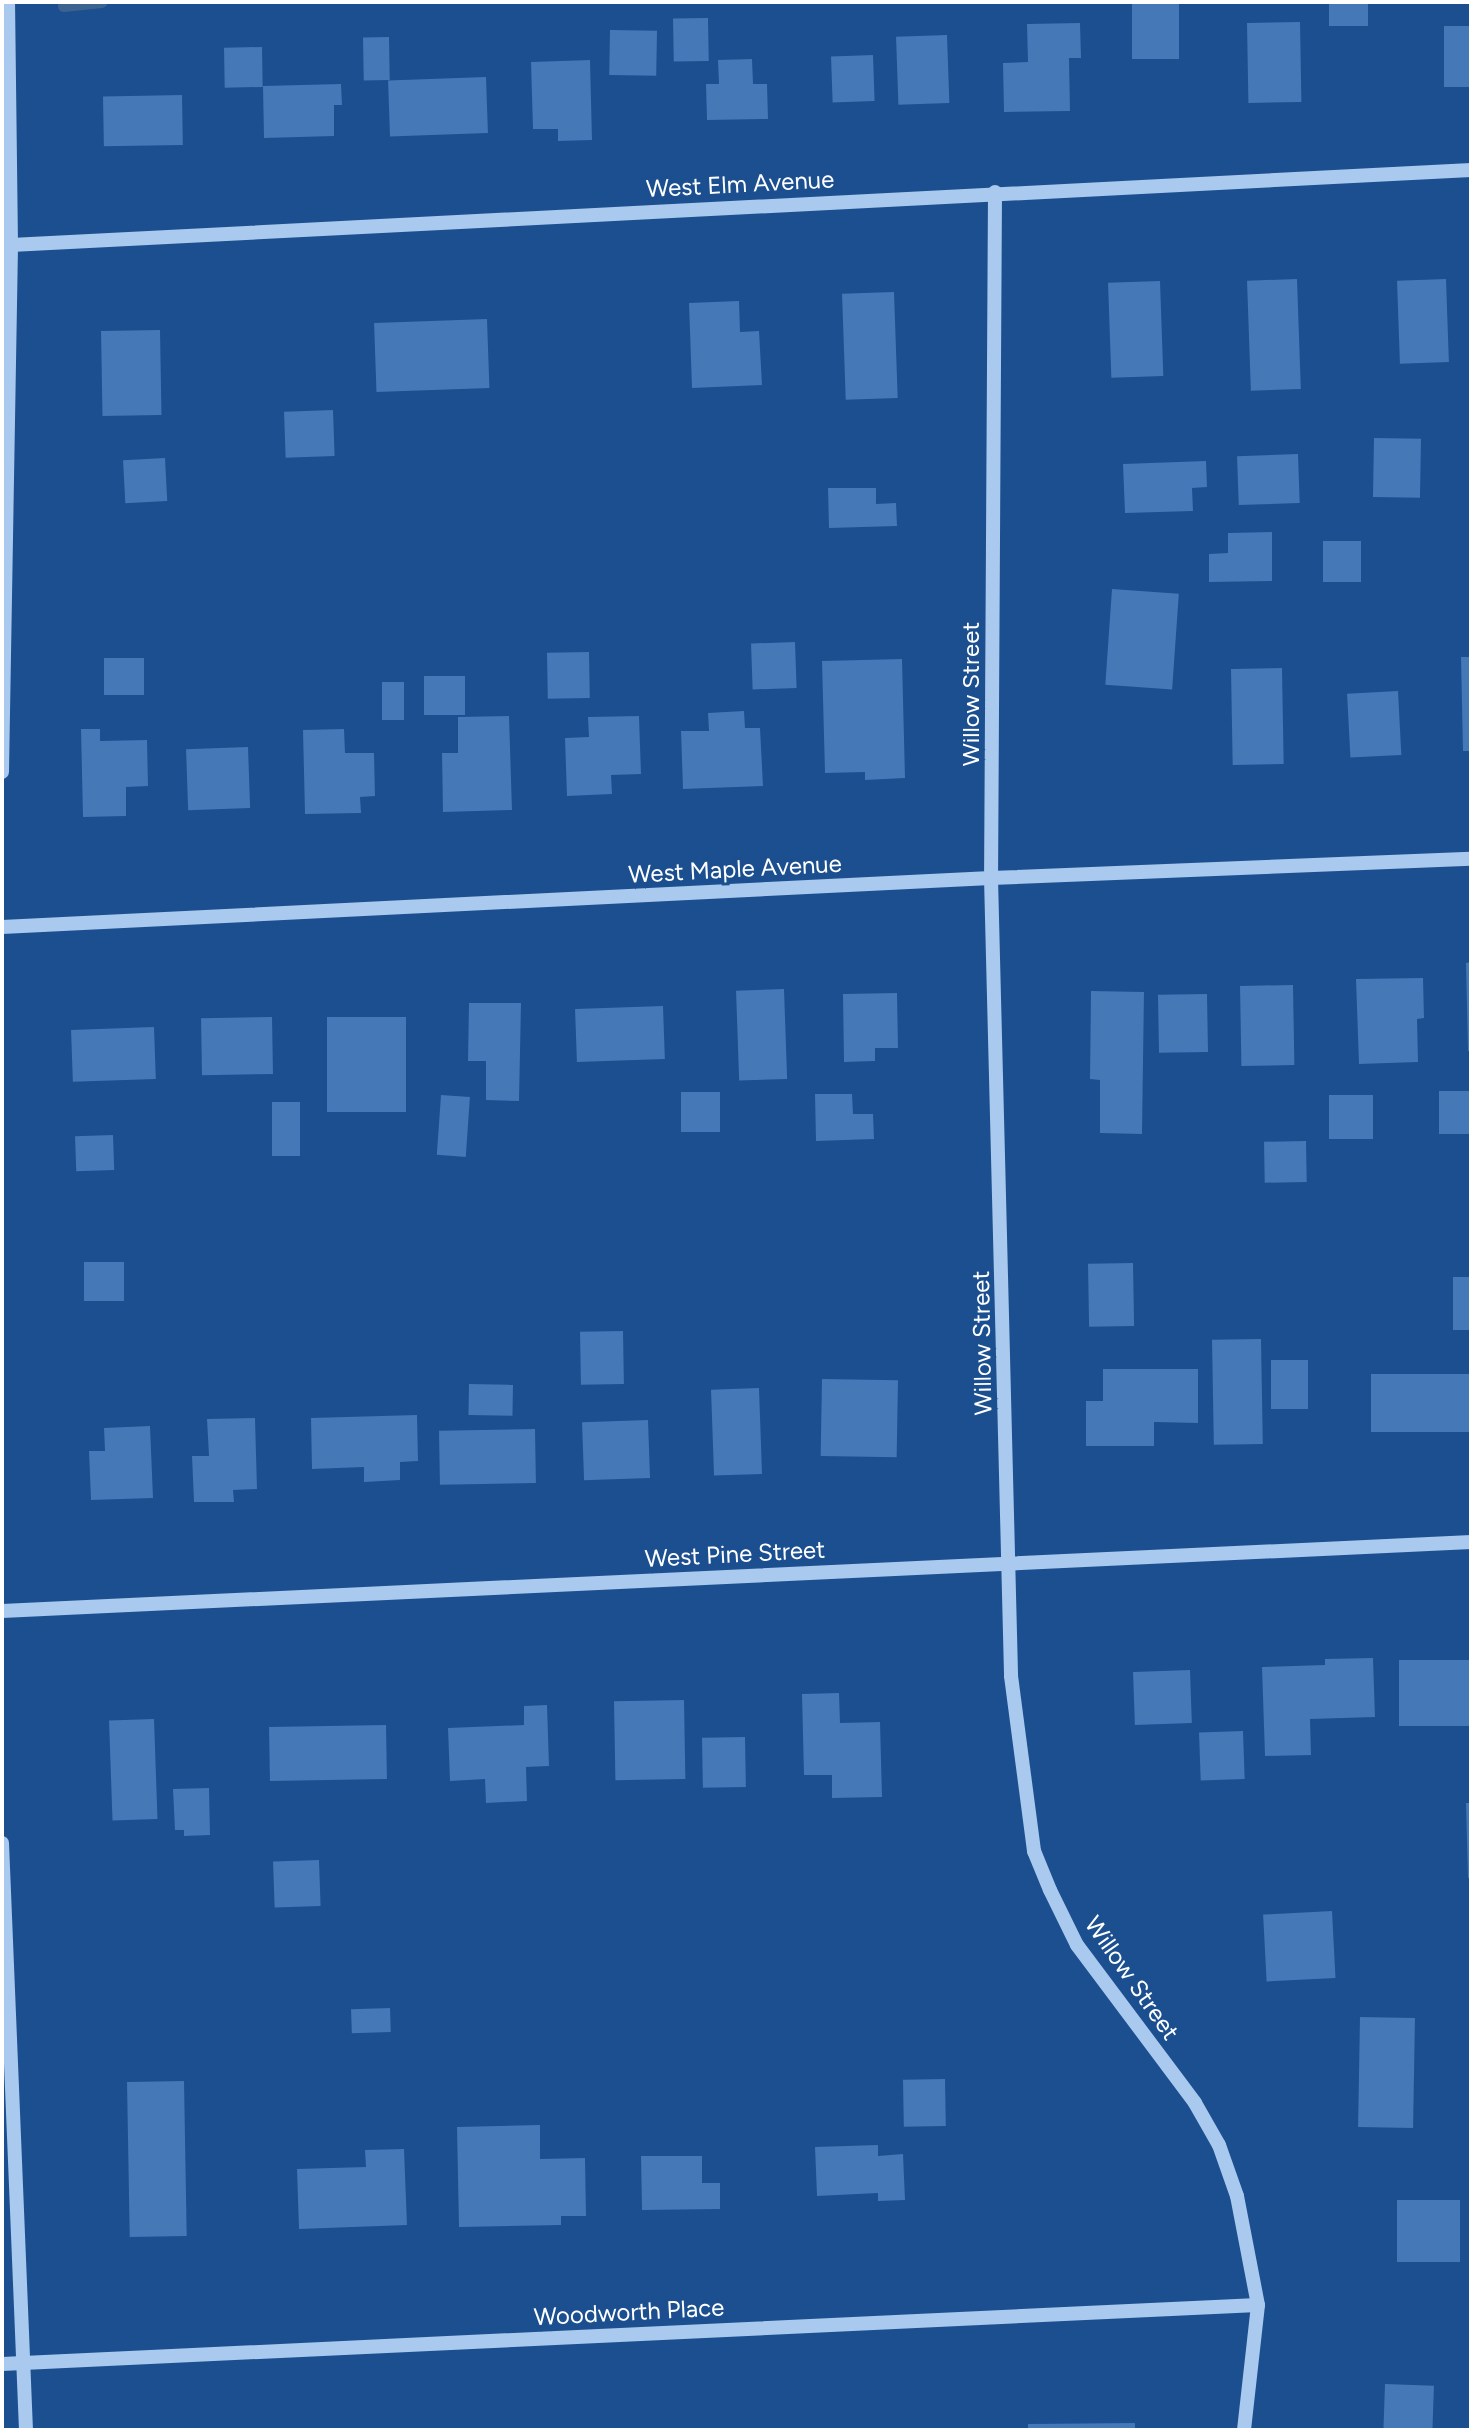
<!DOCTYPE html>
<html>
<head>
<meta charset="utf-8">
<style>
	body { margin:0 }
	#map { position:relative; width:1473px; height:2432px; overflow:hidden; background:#1b4f8f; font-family:Figtree,sans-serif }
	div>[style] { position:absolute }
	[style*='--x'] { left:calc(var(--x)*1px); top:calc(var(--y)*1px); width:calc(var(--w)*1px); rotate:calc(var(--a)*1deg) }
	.stream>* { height:12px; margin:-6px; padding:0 6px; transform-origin:6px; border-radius:6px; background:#3c6290 }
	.building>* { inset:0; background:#4478b7; transform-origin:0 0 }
	.minor>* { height:14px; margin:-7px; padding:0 7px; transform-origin:7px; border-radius:7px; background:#a9c9ee }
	span { translate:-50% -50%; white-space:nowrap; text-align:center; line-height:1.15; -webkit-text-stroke:6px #1b4f8f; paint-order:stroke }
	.street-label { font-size:24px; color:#fff }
	.frame { position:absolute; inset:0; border:4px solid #fff; pointer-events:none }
</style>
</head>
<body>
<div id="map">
	<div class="stream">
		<div style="--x:64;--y:6;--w:38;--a:-6"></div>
	</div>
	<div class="building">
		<div style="left:1132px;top:2px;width:47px;height:57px"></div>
		<div style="left:1329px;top:2px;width:39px;height:24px"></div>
		<div style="left:708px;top:18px;width:43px;height:35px;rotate:89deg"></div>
		<div style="left:1300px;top:22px;width:80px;height:53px;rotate:89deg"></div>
		<div style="clip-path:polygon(1080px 23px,1081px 58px,1069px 58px,1070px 111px,1004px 112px,1003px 63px,1028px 62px,1027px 24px)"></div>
		<div style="left:1444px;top:26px;width:27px;height:61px"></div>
		<div style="left:610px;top:30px;width:47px;height:45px;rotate:1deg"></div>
		<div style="left:947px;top:35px;width:68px;height:51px;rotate:88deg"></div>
		<div style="left:389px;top:37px;width:43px;height:26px;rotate:89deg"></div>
		<div style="left:262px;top:47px;width:40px;height:38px;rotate:89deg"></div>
		<div style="left:873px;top:55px;width:46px;height:42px;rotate:88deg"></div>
		<div style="clip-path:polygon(752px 59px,753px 84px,767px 84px,768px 119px,707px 120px,706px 84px,719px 84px,718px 60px)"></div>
		<div style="clip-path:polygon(590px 60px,592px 140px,558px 141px,558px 129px,533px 129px,531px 62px)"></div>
		<div style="left:486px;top:77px;width:56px;height:98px;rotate:88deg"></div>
		<div style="clip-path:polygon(341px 84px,342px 105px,334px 105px,334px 136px,264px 138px,263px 86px)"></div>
		<div style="left:182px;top:95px;width:50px;height:79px;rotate:89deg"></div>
		<div style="left:1297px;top:279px;width:110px;height:50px;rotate:88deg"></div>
		<div style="left:1446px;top:279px;width:83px;height:49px;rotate:88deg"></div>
		<div style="left:1160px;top:281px;width:95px;height:52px;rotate:88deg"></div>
		<div style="left:894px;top:292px;width:106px;height:52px;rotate:88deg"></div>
		<div style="clip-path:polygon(739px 301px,740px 332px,759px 331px,762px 385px,692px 388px,689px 303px)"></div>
		<div style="left:487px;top:319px;width:69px;height:113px;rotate:88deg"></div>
		<div style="left:160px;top:330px;width:85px;height:59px;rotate:89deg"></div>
		<div style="left:333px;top:410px;width:46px;height:49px;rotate:88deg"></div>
		<div style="left:1374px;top:438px;width:47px;height:59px;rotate:1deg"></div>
		<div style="left:1298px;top:454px;width:49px;height:61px;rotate:88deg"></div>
		<div style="left:165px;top:458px;width:43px;height:42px;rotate:87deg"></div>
		<div style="clip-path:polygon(1206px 461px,1207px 487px,1192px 488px,1193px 511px,1125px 513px,1123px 464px)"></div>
		<div style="clip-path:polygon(828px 488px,876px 488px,876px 504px,896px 503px,897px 526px,829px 528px)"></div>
		<div style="clip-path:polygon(1272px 532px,1272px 581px,1209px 582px,1209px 554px,1228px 553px,1228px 533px)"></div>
		<div style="left:1323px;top:541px;width:38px;height:41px"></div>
		<div style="left:1112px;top:589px;width:67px;height:96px;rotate:4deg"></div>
		<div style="left:795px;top:642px;width:46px;height:44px;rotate:88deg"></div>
		<div style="left:589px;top:652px;width:46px;height:42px;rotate:89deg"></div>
		<div style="clip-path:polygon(1461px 657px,1471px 657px,1471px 751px,1463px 751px)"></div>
		<div style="left:104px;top:658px;width:40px;height:37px"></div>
		<div style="clip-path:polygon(902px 659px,905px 778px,865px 780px,865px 772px,825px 773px,822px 661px)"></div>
		<div style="left:1282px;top:668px;width:96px;height:51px;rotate:89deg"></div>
		<div style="left:465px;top:676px;width:39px;height:41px;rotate:90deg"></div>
		<div style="left:382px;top:682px;width:22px;height:38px"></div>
		<div style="left:1398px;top:691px;width:64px;height:51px;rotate:87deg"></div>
		<div style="clip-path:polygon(744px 711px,745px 728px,760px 728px,763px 786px,683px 789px,681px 731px,709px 731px,708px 713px)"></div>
		<div style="clip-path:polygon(509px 716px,512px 810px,443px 812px,442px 753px,458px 753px,458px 717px)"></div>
		<div style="clip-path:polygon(639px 716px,641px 774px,611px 775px,612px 794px,567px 796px,565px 738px,589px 737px,588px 717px)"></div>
		<div style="clip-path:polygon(81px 729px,100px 729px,100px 741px,147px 740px,148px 786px,126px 787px,126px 816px,83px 817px)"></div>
		<div style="clip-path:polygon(344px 729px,345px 753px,374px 753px,375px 796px,360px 797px,361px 813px,305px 814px,303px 730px)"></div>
		<div style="left:248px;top:747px;width:61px;height:62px;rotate:88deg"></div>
		<div style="clip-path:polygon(1471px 962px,1471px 1051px,1468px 1051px,1466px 963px)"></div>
		<div style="clip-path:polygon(1423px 978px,1424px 1018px,1417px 1019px,1418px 1062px,1359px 1064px,1356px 979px)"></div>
		<div style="left:1293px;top:985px;width:80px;height:53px;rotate:89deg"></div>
		<div style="left:784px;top:989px;width:90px;height:48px;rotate:88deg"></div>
		<div style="clip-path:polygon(1091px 991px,1144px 992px,1142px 1134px,1100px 1133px,1100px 1080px,1090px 1079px)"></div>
		<div style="clip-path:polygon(897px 993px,898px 1048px,875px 1048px,875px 1061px,844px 1062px,843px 994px)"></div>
		<div style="left:1207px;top:994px;width:58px;height:49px;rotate:89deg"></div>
		<div style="clip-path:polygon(469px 1003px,521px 1003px,519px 1101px,486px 1100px,486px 1061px,468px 1061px)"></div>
		<div style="left:663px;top:1006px;width:53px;height:88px;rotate:88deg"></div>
		<div style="left:272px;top:1017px;width:57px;height:71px;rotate:89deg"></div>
		<div style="left:327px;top:1017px;width:79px;height:95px"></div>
		<div style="left:154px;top:1027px;width:52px;height:83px;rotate:88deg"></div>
		<div style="left:1471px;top:1091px;width:43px;height:32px;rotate:90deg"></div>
		<div style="left:681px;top:1092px;width:39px;height:40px"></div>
		<div style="clip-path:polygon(815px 1094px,852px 1094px,853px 1114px,873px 1114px,874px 1139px,816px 1141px)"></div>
		<div style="left:441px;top:1095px;width:29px;height:60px;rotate:4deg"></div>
		<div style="left:1329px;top:1095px;width:44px;height:44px"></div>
		<div style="left:272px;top:1102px;width:28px;height:54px"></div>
		<div style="left:113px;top:1135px;width:35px;height:38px;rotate:88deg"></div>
		<div style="left:1306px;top:1141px;width:41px;height:42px;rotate:89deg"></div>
		<div style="left:84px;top:1262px;width:40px;height:39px"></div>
		<div style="left:1133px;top:1263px;width:63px;height:45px;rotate:89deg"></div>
		<div style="left:1471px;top:1277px;width:53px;height:18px;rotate:90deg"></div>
		<div style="left:623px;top:1331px;width:53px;height:43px;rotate:89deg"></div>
		<div style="left:1261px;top:1339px;width:105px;height:49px;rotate:89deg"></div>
		<div style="left:1271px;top:1360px;width:37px;height:49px"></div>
		<div style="clip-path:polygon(1103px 1369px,1198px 1369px,1198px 1423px,1154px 1422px,1154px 1446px,1086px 1446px,1086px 1401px,1103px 1401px)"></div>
		<div style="left:1471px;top:1374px;width:58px;height:100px;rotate:90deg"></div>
		<div style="left:822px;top:1379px;width:76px;height:77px;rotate:1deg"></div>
		<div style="left:469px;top:1384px;width:44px;height:31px;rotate:1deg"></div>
		<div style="left:759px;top:1388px;width:86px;height:48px;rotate:88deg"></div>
		<div style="clip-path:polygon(417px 1415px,418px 1461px,400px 1462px,400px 1480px,364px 1482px,364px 1467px,312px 1469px,311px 1418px)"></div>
		<div style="clip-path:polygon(255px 1418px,257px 1489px,233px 1490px,234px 1502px,194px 1502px,192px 1456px,209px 1456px,207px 1419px)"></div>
		<div style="left:648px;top:1420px;width:58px;height:66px;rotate:88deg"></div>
		<div style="clip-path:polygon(150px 1426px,153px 1498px,91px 1500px,89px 1451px,105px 1451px,104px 1428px)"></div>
		<div style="left:535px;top:1429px;width:54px;height:96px;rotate:89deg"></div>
		<div style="clip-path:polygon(1373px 1658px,1375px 1717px,1310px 1719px,1311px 1755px,1265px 1756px,1262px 1667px,1325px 1665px,1325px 1659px)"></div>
		<div style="left:1471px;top:1660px;width:66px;height:72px;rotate:90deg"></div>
		<div style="left:1190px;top:1670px;width:53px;height:57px;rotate:88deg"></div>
		<div style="clip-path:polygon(839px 1693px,840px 1723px,880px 1722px,882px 1797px,832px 1798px,832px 1775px,804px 1775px,802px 1694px)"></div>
		<div style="left:684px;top:1700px;width:79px;height:70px;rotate:89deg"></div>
		<div style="clip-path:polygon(547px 1705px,549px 1766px,526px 1767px,527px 1801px,486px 1803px,485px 1779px,450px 1781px,448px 1728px,524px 1725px,524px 1706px)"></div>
		<div style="left:154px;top:1719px;width:100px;height:45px;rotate:88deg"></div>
		<div style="left:386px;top:1725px;width:54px;height:117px;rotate:89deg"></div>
		<div style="left:1243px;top:1731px;width:48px;height:44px;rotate:88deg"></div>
		<div style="left:745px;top:1737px;width:50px;height:43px;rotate:89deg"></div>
		<div style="clip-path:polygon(209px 1788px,210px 1835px,184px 1836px,184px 1830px,175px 1830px,173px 1789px)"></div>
		<div style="clip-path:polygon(1466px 1803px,1471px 1803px,1471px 1878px,1468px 1878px)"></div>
		<div style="left:319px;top:1860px;width:46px;height:46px;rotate:88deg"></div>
		<div style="left:1332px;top:1911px;width:67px;height:69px;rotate:87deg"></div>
		<div style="left:390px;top:2008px;width:24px;height:39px;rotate:88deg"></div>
		<div style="left:1360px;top:2017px;width:55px;height:110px;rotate:1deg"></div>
		<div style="left:945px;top:2079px;width:47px;height:42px;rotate:89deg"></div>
		<div style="left:184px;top:2081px;width:155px;height:57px;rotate:89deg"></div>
		<div style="clip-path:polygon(540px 2125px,540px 2159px,585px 2158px,586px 2216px,561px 2216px,561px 2225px,459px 2227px,457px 2127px)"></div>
		<div style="clip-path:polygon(878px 2145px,878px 2156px,903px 2154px,905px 2200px,878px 2201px,878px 2193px,817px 2196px,815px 2147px)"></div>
		<div style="clip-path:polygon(404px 2149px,407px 2225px,299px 2229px,297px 2169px,366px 2167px,365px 2150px)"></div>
		<div style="clip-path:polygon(641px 2156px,702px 2156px,702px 2183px,720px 2183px,720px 2209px,642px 2210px)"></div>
		<div style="left:1397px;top:2200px;width:63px;height:62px"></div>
		<div style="left:1385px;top:2384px;width:49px;height:46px;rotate:2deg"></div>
		<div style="clip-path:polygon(1135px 2423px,1135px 2430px,1028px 2430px,1028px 2424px)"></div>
	</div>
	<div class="minor">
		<div style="--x:995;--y:192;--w:686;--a:90.33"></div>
		<div style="--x:991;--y:878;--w:798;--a:88.56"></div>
		<div style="--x:1011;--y:1676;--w:177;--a:82.5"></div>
		<div style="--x:1034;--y:1851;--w:42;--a:67.7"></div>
		<div style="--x:1050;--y:1890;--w:61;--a:63.9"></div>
		<div style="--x:1077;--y:1945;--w:197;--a:53.2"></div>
		<div style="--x:1195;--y:2103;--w:48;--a:60.3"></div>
		<div style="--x:1219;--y:2145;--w:54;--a:70.6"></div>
		<div style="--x:1237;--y:2196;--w:111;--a:79.1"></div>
		<div style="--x:1258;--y:2305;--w:126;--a:96.4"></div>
		<div style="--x:11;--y:245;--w:1462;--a:-2.94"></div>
		<div style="--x:2;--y:772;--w:527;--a:-89.02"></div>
		<div style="--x:11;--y:245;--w:243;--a:-90.7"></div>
		<div style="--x:2;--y:927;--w:990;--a:-2.84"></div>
		<div style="--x:991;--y:878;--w:480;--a:-2.3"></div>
		<div style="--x:2;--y:1611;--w:1471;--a:-2.69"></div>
		<div style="--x:2;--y:1843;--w:587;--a:87.66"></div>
		<div style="--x:2;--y:2364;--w:1257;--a:-2.69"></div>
	</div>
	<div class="street-label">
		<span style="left:740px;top:184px;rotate:-3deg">West Elm Avenue</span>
		<span style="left:971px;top:694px;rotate:-90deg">Willow Street</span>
		<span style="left:735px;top:869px;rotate:-3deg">West Maple Avenue</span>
		<span style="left:982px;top:1343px;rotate:-91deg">Willow Street</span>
		<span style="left:735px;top:1554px;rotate:-3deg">West Pine Street</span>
		<span style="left:1132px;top:1978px;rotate:55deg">Willow Street</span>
		<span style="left:629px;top:2312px;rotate:-3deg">Woodworth Place</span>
	</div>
	<div class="frame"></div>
</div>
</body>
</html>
